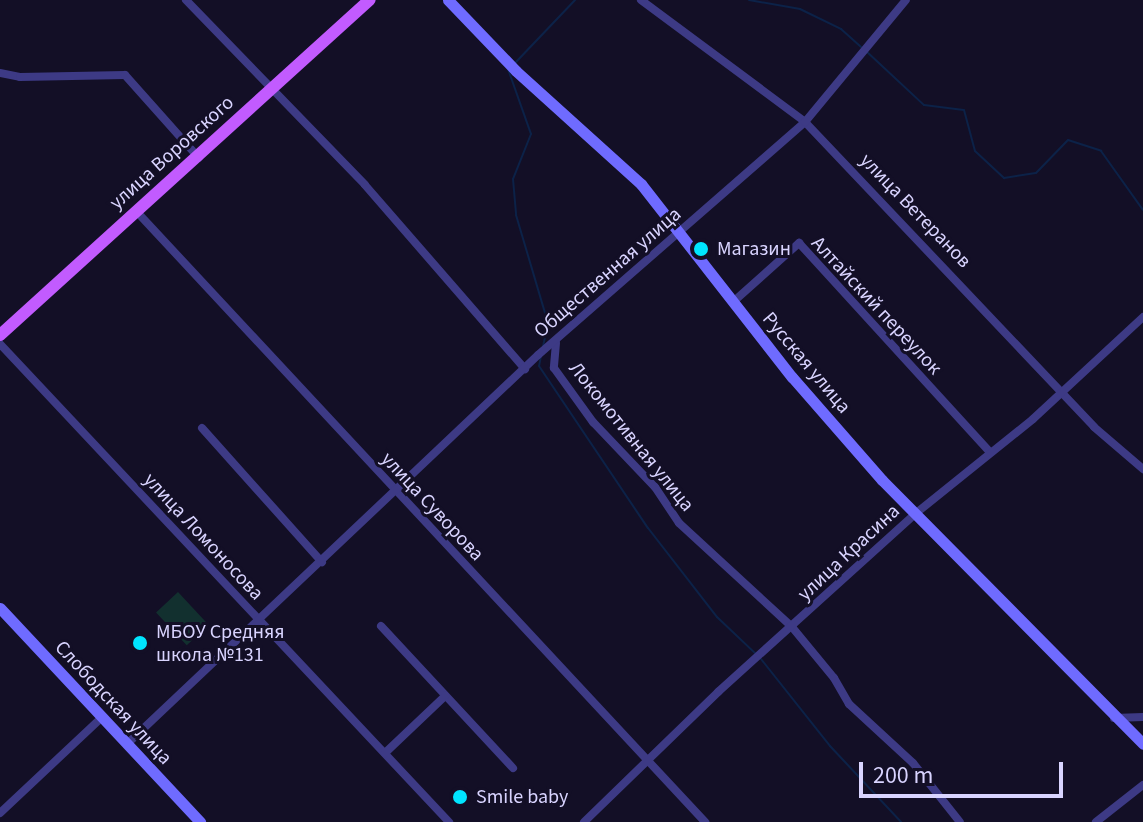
<!DOCTYPE html>
<html>
<head>
<meta charset="utf-8">
<style>
	body { margin:0 }
	#map { position:relative; width:1143px; height:822px; overflow:hidden; background:#130f26; font-family:"Source Sans 3",sans-serif }
	div>[style] { position:absolute }
	[style*='--x'] { left:calc(var(--x)*1px); top:calc(var(--y)*1px); width:calc(var(--w)*1px); rotate:calc(var(--a)*1deg) }
	.green>* { inset:0; background:#12302f; transform-origin:0 0 }
	.stream>* { height:2px; margin:-1px; padding:0 1px; transform-origin:1px; border-radius:1px; background:#0c2248 }
	.street>* { height:8px; margin:-4px; padding:0 4px; transform-origin:4px; border-radius:4px; background:#3d3a85 }
	.secondary>* { height:11px; margin:-5.5px; padding:0 5.5px; transform-origin:5.5px; border-radius:5.5px; background:#6f6bff }
	.primary>* { height:12px; margin:-6px; padding:0 6px; transform-origin:6px; border-radius:6px; background:#c25bff }
	.dots>* { width:22px; height:22px; translate:-50% -50%; box-sizing:border-box; border:4px solid #130f26; border-radius:50% }
	span { translate:-50% -50%; white-space:nowrap; text-align:center; line-height:1.15; -webkit-text-stroke:6px #130f26; paint-order:stroke }
	.street-label { font-size:20px; color:#d9d4ff }
	.poi-label { font-size:20px; color:#d9d4ff }
	.left { translate:0 -50%; text-align:left }
	.scale { position:absolute; left:859px; top:762px; width:204px; height:36px; box-sizing:border-box; border:4px solid #d9d4ff; border-top:0; padding-left:10px; font-size:24px; line-height:28px; white-space:nowrap; color:#d9d4ff; -webkit-text-stroke:6px #130f26; paint-order:stroke }
</style>
</head>
<body>
<div id="map">
	<div class="green">
		<div style="left:178px;top:592px;width:45px;height:30px;rotate:47deg"></div>
	</div>
	<div class="stream">
		<div style="--x:749;--y:0;--w:52;--a:10"></div>
		<div style="--x:800;--y:9;--w:46;--a:26"></div>
		<div style="--x:841;--y:29;--w:27;--a:42"></div>
		<div style="--x:866;--y:51;--w:79;--a:43"></div>
		<div style="--x:924;--y:105;--w:40;--a:7.1"></div>
		<div style="--x:964;--y:110;--w:42;--a:75"></div>
		<div style="--x:975;--y:151;--w:40;--a:43"></div>
		<div style="--x:1004;--y:178;--w:32;--a:-9"></div>
		<div style="--x:1036;--y:173;--w:46;--a:-45.9"></div>
		<div style="--x:1068;--y:140;--w:35;--a:18"></div>
		<div style="--x:1101;--y:151;--w:72;--a:54.6"></div>
		<div style="--x:516;--y:62;--w:86;--a:-46.4"></div>
		<div style="--x:508;--y:69;--w:69;--a:70.5"></div>
		<div style="--x:531;--y:134;--w:48;--a:111.8"></div>
		<div style="--x:513;--y:179;--w:36;--a:85"></div>
		<div style="--x:516;--y:215;--w:113;--a:73.5"></div>
		<div style="--x:548;--y:323;--w:24;--a:102"></div>
		<div style="--x:541;--y:356;--w:10;--a:101"></div>
		<div style="--x:539;--y:366;--w:195;--a:56.1"></div>
		<div style="--x:648;--y:528;--w:113;--a:52.2"></div>
		<div style="--x:717;--y:617;--w:55;--a:43.5"></div>
		<div style="--x:761;--y:659;--w:111;--a:51.6"></div>
		<div style="--x:830;--y:746;--w:104;--a:46.9"></div>
	</div>
	<div class="street">
		<div style="--x:186;--y:0;--w:257;--a:45.9"></div>
		<div style="--x:365;--y:185;--w:244;--a:49"></div>
		<div style="--x:641;--y:0;--w:204;--a:36.6"></div>
		<div style="--x:805;--y:122;--w:420;--a:46.5"></div>
		<div style="--x:1094;--y:427;--w:65;--a:40.6"></div>
		<div style="--x:0;--y:73;--w:20;--a:11"></div>
		<div style="--x:20;--y:77;--w:105;--a:-1.1"></div>
		<div style="--x:125;--y:75;--w:111;--a:48.3"></div>
		<div style="--x:137;--y:212;--w:834;--a:47.04"></div>
		<div style="--x:733;--y:302;--w:89;--a:-41.8"></div>
		<div style="--x:799;--y:243;--w:283;--a:47.6"></div>
		<div style="--x:556;--y:343;--w:25;--a:95"></div>
		<div style="--x:554;--y:368;--w:67;--a:54.2"></div>
		<div style="--x:593;--y:422;--w:90;--a:46.4"></div>
		<div style="--x:655;--y:487;--w:43;--a:56.3"></div>
		<div style="--x:679;--y:523;--w:154;--a:42.6"></div>
		<div style="--x:792;--y:627;--w:66;--a:50.5"></div>
		<div style="--x:834;--y:678;--w:30;--a:60"></div>
		<div style="--x:849;--y:704;--w:87;--a:42.7"></div>
		<div style="--x:913;--y:763;--w:75;--a:51.5"></div>
		<div style="--x:0;--y:344;--w:656;--a:46.79"></div>
		<div style="--x:202;--y:428;--w:180;--a:48.2"></div>
		<div style="--x:381;--y:626;--w:194;--a:47.1"></div>
		<div style="--x:1114;--y:718;--w:29;--a:-2"></div>
		<div style="--x:127;--y:744;--w:566;--a:-43.42"></div>
		<div style="--x:538;--y:355;--w:354;--a:-41.1"></div>
		<div style="--x:805;--y:122;--w:158;--a:-50.4"></div>
		<div style="--x:385;--y:753;--w:83;--a:-43.5"></div>
		<div style="--x:0;--y:813;--w:139;--a:-43.2"></div>
		<div style="--x:584;--y:822;--w:187;--a:-44.1"></div>
		<div style="--x:718;--y:692;--w:266;--a:-42.1"></div>
		<div style="--x:915;--y:514;--w:151;--a:-38.8"></div>
		<div style="--x:1033;--y:419;--w:150;--a:-42.8"></div>
		<div style="--x:1096;--y:822;--w:60;--a:-38.2"></div>
	</div>
	<div class="secondary">
		<div style="--x:448;--y:0;--w:98;--a:46.2"></div>
		<div style="--x:516;--y:71;--w:169;--a:42.1"></div>
		<div style="--x:641;--y:184;--w:245;--a:52"></div>
		<div style="--x:792;--y:377;--w:137;--a:48.9"></div>
		<div style="--x:882;--y:480;--w:371;--a:45.3"></div>
		<div style="--x:0;--y:608;--w:293;--a:46.9"></div>
	</div>
	<div class="primary">
		<div style="--x:0;--y:335;--w:499;--a:-42.2"></div>
	</div>
	<div class="dots">
		<div style="left:701px;top:249px;background:#00e5ff"></div>
		<div style="left:140px;top:643px;background:#00e5ff"></div>
		<div style="left:460px;top:797px;background:#00e5ff"></div>
	</div>
	<div class="street-label">
		<span style="left:172px;top:153px;rotate:-42deg">улица Воровского</span>
		<span style="left:915px;top:211px;rotate:46deg">улица Ветеранов</span>
		<span style="left:608px;top:273px;rotate:-41deg">Общественная улица</span>
		<span style="left:876px;top:306px;rotate:47deg">Алтайский переулок</span>
		<span style="left:806px;top:363px;rotate:50deg">Русская улица</span>
		<span style="left:631px;top:437px;rotate:51deg">Локомотивная улица</span>
		<span style="left:432px;top:507px;rotate:47deg">улица Суворова</span>
		<span style="left:203px;top:537px;rotate:47deg">улица Ломоносова</span>
		<span style="left:849px;top:553px;rotate:-43deg">улица Красина</span>
		<span style="left:113px;top:703px;rotate:47deg">Слободская улица</span>
	</div>
	<div class="poi-label">
		<span class="left" style="left:717px;top:249px">Магазин</span>
		<span class="left" style="left:156px;top:644px">МБОУ Средняя<br>школа №131</span>
		<span class="left" style="left:476px;top:797px">Smile baby</span>
	</div>
	<div class="scale">200 m</div>
</div>
</body>
</html>
